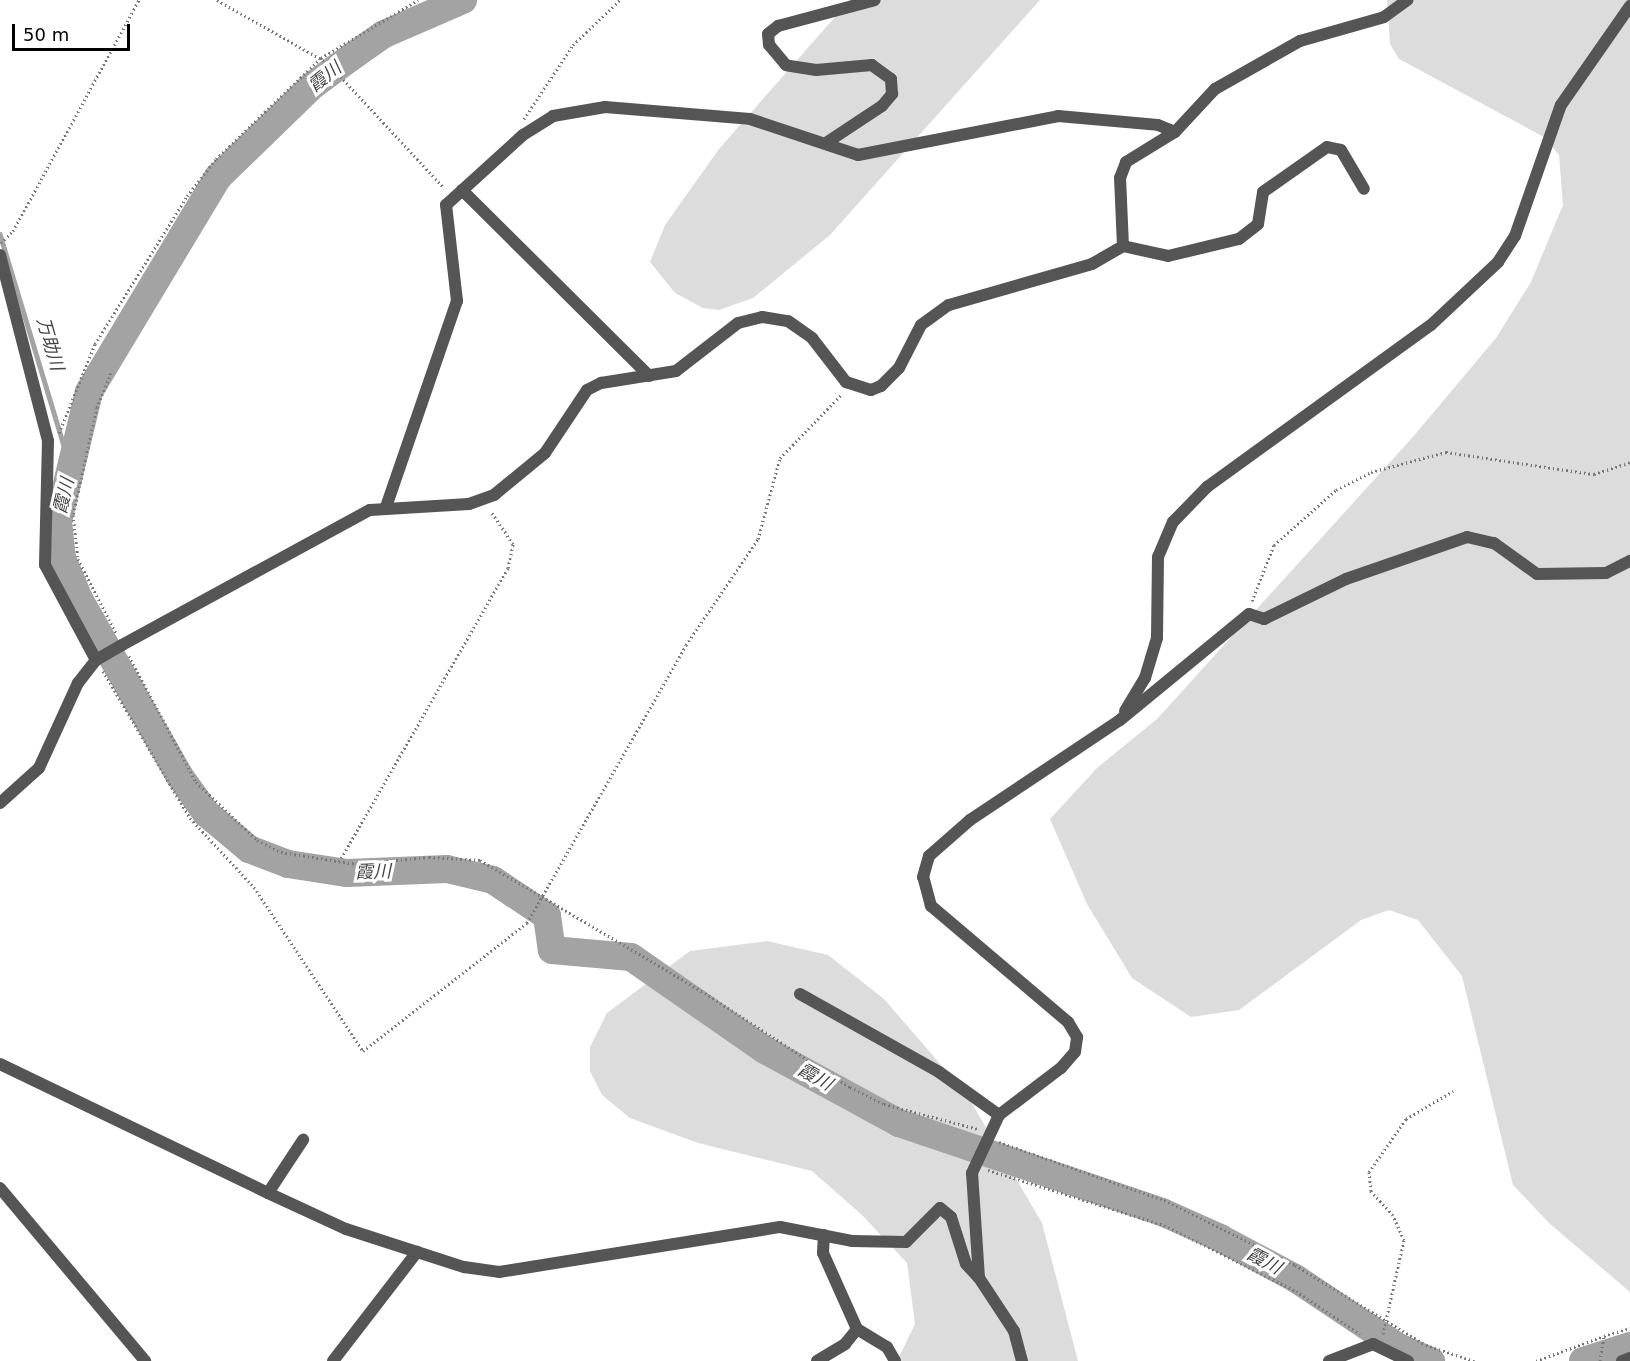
<!DOCTYPE html>
<html>
<head>
<meta charset="utf-8">
<style>
	body { margin:0 }
	#map { position:relative; width:1630px; height:1361px; overflow:hidden; background:#fff; font-family:"DejaVu Sans","Noto Sans JP",sans-serif }
	div>[style] { position:absolute }
	[style*='--x'] { left:calc(var(--x)*1px); top:calc(var(--y)*1px); width:calc(var(--w)*1px); rotate:calc(var(--a)*1deg) }
	.green>* { inset:0; background:#dcdcdc }
	.stream>* { height:4.5px; margin:-2.25px; padding:0 2.25px; transform-origin:2.25px; border-radius:2.25px; background:#a3a3a3 }
	.river>* { height:28px; margin:-14px; padding:0 14px; transform-origin:14px; border-radius:14px; background:#a3a3a3 }
	.path>* { height:3px; margin-top:-1.5px; transform-origin:0; background:repeating-linear-gradient(90deg,#777 0 1.5px,transparent 0 4.5px) }
	.street>* { height:12px; margin:-6px; padding:0 6px; transform-origin:6px; border-radius:6px; background:#555 }
	span { translate:-50% -50%; white-space:nowrap; text-align:center; line-height:1.15; -webkit-text-stroke:6px #fff; paint-order:stroke }
	.water-label { font-size:18px; color:#444; font-style:italic }
	.scale { position:absolute; left:12px; top:24px; width:118px; height:27px; box-sizing:border-box; border:3px solid #000; border-top:0; padding-left:8px; font-size:18px; line-height:21px; white-space:nowrap; color:#000; -webkit-text-stroke:4px #fff; paint-order:stroke }
</style>
</head>
<body>
<div id="map">
	<div class="green">
		<div style="clip-path:polygon(850px 0,1040px 0,830px 235px,753px 298px,719px 310px,703px 308px,675px 293px,650px 262px,665px 225px,719px 149px)"></div>
		<div style="clip-path:polygon(1387px 0,1630px 0,1630px 1292px,1549px 1223px,1513px 1185px,1462px 976px,1418px 920px,1389px 910px,1361px 920px,1239px 1010px,1191px 1017px,1132px 978px,1087px 904px,1050px 819px,1097px 768px,1157px 719px,1412px 438px,1496px 338px,1531px 282px,1563px 205px,1559px 155px,1544px 137px,1399px 59px,1390px 44px)"></div>
		<div style="clip-path:polygon(767px 941px,828px 955px,884px 999px,967px 1095px,1042px 1223px,1078px 1361px,897px 1361px,915px 1324px,907px 1263px,862px 1215px,812px 1171px,698px 1143px,630px 1118px,602px 1095px,590px 1071px,590px 1047px,607px 1013px,690px 951px)"></div>
	</div>
	<div class="stream">
		<div style="--x:0;--y:234;--w:238;--a:73.2"></div>
	</div>
	<div class="river">
		<div style="--x:463;--y:0;--w:86;--a:156.7"></div>
		<div style="--x:384;--y:34;--w:37;--a:145"></div>
		<div style="--x:354;--y:55;--w:51;--a:143.8"></div>
		<div style="--x:313;--y:85;--w:132;--a:135.9"></div>
		<div style="--x:218;--y:177;--w:251;--a:121"></div>
		<div style="--x:89;--y:392;--w:133;--a:103.5"></div>
		<div style="--x:58;--y:521;--w:37;--a:84"></div>
		<div style="--x:62;--y:558;--w:44;--a:67.5"></div>
		<div style="--x:79;--y:599;--w:202;--a:60.4"></div>
		<div style="--x:179;--y:775;--w:47;--a:54.6"></div>
		<div style="--x:206;--y:813;--w:56;--a:39.9"></div>
		<div style="--x:249;--y:849;--w:42;--a:21"></div>
		<div style="--x:288;--y:864;--w:60;--a:8.7"></div>
		<div style="--x:347;--y:873;--w:100;--a:-2.3"></div>
		<div style="--x:447;--y:869;--w:47;--a:13.4"></div>
		<div style="--x:493;--y:880;--w:65;--a:33.7"></div>
		<div style="--x:547;--y:916;--w:34;--a:82"></div>
		<div style="--x:552;--y:950;--w:79;--a:5.1"></div>
		<div style="--x:631;--y:957;--w:163;--a:34.8"></div>
		<div style="--x:765;--y:1050;--w:153;--a:28.6"></div>
		<div style="--x:899;--y:1123;--w:278;--a:18.7"></div>
		<div style="--x:1162;--y:1212;--w:64;--a:24.1"></div>
		<div style="--x:1220;--y:1238;--w:85;--a:28.1"></div>
		<div style="--x:1295;--y:1278;--w:124;--a:33.8"></div>
		<div style="--x:1398;--y:1347;--w:36;--a:23"></div>
		<div style="--x:1583;--y:1361;--w:49;--a:-17.7"></div>
	</div>
	<div class="path">
		<div style="--x:217;--y:0;--w:128;--a:29.6"></div>
		<div style="--x:328;--y:63;--w:171;--a:47.1"></div>
		<div style="--x:524;--y:119;--w:89;--a:-56.5"></div>
		<div style="--x:573;--y:45;--w:65;--a:-43.8"></div>
		<div style="--x:1;--y:243;--w:17;--a:-45"></div>
		<div style="--x:13;--y:231;--w:263;--a:-61.4"></div>
		<div style="--x:111;--y:373;--w:37;--a:112"></div>
		<div style="--x:97;--y:407;--w:111;--a:102.5"></div>
		<div style="--x:73;--y:515;--w:44;--a:83.5"></div>
		<div style="--x:78;--y:559;--w:85;--a:62.8"></div>
		<div style="--x:59;--y:433;--w:96;--a:-68"></div>
		<div style="--x:95;--y:344;--w:174;--a:-58.1"></div>
		<div style="--x:187;--y:196;--w:47;--a:-51.9"></div>
		<div style="--x:216;--y:159;--w:146;--a:-43.9"></div>
		<div style="--x:321;--y:58;--w:113;--a:-30.9"></div>
		<div style="--x:1252;--y:601;--w:60;--a:-68.6"></div>
		<div style="--x:1274;--y:545;--w:83;--a:-41.6"></div>
		<div style="--x:1336;--y:490;--w:39;--a:-27"></div>
		<div style="--x:1371;--y:472;--w:78;--a:-14.9"></div>
		<div style="--x:1446;--y:452;--w:150;--a:8.5"></div>
		<div style="--x:1594;--y:474;--w:38;--a:-18"></div>
		<div style="--x:129;--y:656;--w:143;--a:62"></div>
		<div style="--x:196;--y:782;--w:84;--a:43.6"></div>
		<div style="--x:257;--y:840;--w:27;--a:27"></div>
		<div style="--x:281;--y:852;--w:76;--a:9.1"></div>
		<div style="--x:356;--y:864;--w:73;--a:-5.5"></div>
		<div style="--x:429;--y:857;--w:51;--a:3.4"></div>
		<div style="--x:480;--y:860;--w:261;--a:30.6"></div>
		<div style="--x:705;--y:993;--w:173;--a:33"></div>
		<div style="--x:850;--y:1087;--w:38;--a:27"></div>
		<div style="--x:884;--y:1104;--w:97;--a:14.9"></div>
		<div style="--x:103;--y:671;--w:171;--a:59.4"></div>
		<div style="--x:190;--y:818;--w:94;--a:47.2"></div>
		<div style="--x:254;--y:887;--w:197;--a:56.4"></div>
		<div style="--x:363;--y:1051;--w:208;--a:-38"></div>
		<div style="--x:527;--y:923;--w:320;--a:-60.2"></div>
		<div style="--x:686;--y:645;--w:128;--a:-55.8"></div>
		<div style="--x:758;--y:539;--w:84;--a:-74.8"></div>
		<div style="--x:780;--y:458;--w:88;--a:-45.9"></div>
		<div style="--x:339;--y:862;--w:339;--a:-60.1"></div>
		<div style="--x:508;--y:568;--w:25;--a:-78"></div>
		<div style="--x:513;--y:544;--w:40;--a:-124"></div>
		<div style="--x:999;--y:1142;--w:175;--a:19.4"></div>
		<div style="--x:1164;--y:1200;--w:146;--a:26.4"></div>
		<div style="--x:1295;--y:1265;--w:153;--a:31.4"></div>
		<div style="--x:1426;--y:1345;--w:51;--a:18.4"></div>
		<div style="--x:988;--y:1170;--w:184;--a:17.4"></div>
		<div style="--x:1164;--y:1225;--w:148;--a:26.6"></div>
		<div style="--x:1296;--y:1291;--w:77;--a:33.9"></div>
		<div style="--x:1383;--y:1334;--w:96;--a:-77.4"></div>
		<div style="--x:1404;--y:1240;--w:27;--a:-114"></div>
		<div style="--x:1393;--y:1215;--w:33;--a:-133"></div>
		<div style="--x:1371;--y:1191;--w:19;--a:-96"></div>
		<div style="--x:1369;--y:1172;--w:65;--a:-55.1"></div>
		<div style="--x:1406;--y:1119;--w:55;--a:-30.8"></div>
		<div style="--x:1536;--y:1361;--w:72;--a:-20.2"></div>
		<div style="--x:1600;--y:1361;--w:25;--a:-81"></div>
		<div style="--x:1604;--y:1336;--w:27;--a:-17"></div>
	</div>
	<div class="street">
		<div style="--x:826;--y:143;--w:67;--a:-33.5"></div>
		<div style="--x:882;--y:106;--w:16;--a:-50"></div>
		<div style="--x:892;--y:94;--w:15;--a:-94"></div>
		<div style="--x:891;--y:79;--w:24;--a:-144"></div>
		<div style="--x:872;--y:65;--w:56;--a:174.9"></div>
		<div style="--x:816;--y:70;--w:30;--a:-171"></div>
		<div style="--x:786;--y:65;--w:26;--a:-130"></div>
		<div style="--x:769;--y:45;--w:11;--a:-95"></div>
		<div style="--x:768;--y:34;--w:13;--a:-39"></div>
		<div style="--x:778;--y:26;--w:100;--a:-15"></div>
		<div style="--x:462;--y:190;--w:264;--a:44.8"></div>
		<div style="--x:1123;--y:246;--w:46;--a:12.5"></div>
		<div style="--x:1168;--y:256;--w:73;--a:-13.5"></div>
		<div style="--x:1239;--y:239;--w:24;--a:-38"></div>
		<div style="--x:1258;--y:224;--w:32;--a:-81"></div>
		<div style="--x:1263;--y:192;--w:78;--a:-35.1"></div>
		<div style="--x:1327;--y:147;--w:14;--a:12"></div>
		<div style="--x:1341;--y:150;--w:45;--a:59.5"></div>
		<div style="--x:0;--y:255;--w:192;--a:75.5"></div>
		<div style="--x:48;--y:441;--w:124;--a:91.4"></div>
		<div style="--x:45;--y:565;--w:108;--a:61.8"></div>
		<div style="--x:386;--y:507;--w:218;--a:-71"></div>
		<div style="--x:457;--y:301;--w:97;--a:-96.5"></div>
		<div style="--x:446;--y:205;--w:104;--a:-42.3"></div>
		<div style="--x:523;--y:135;--w:36;--a:-32"></div>
		<div style="--x:553;--y:116;--w:53;--a:-9.8"></div>
		<div style="--x:605;--y:107;--w:145;--a:4.7"></div>
		<div style="--x:750;--y:119;--w:114;--a:18.4"></div>
		<div style="--x:858;--y:155;--w:204;--a:-11"></div>
		<div style="--x:1058;--y:116;--w:100;--a:5.1"></div>
		<div style="--x:1158;--y:125;--w:18;--a:22"></div>
		<div style="--x:1125;--y:711;--w:39;--a:-59"></div>
		<div style="--x:1145;--y:678;--w:42;--a:-73.3"></div>
		<div style="--x:1157;--y:638;--w:81;--a:-89.3"></div>
		<div style="--x:1158;--y:557;--w:38;--a:-67"></div>
		<div style="--x:1173;--y:522;--w:49;--a:-45.8"></div>
		<div style="--x:1207;--y:487;--w:276;--a:-35.9"></div>
		<div style="--x:1431;--y:325;--w:92;--a:-43.2"></div>
		<div style="--x:1498;--y:262;--w:31;--a:-57"></div>
		<div style="--x:1515;--y:236;--w:139;--a:-70.7"></div>
		<div style="--x:1561;--y:105;--w:121;--a:-55.1"></div>
		<div style="--x:0;--y:803;--w:52;--a:-41.9"></div>
		<div style="--x:39;--y:768;--w:94;--a:-65.4"></div>
		<div style="--x:78;--y:683;--w:29;--a:-52"></div>
		<div style="--x:96;--y:660;--w:30;--a:-30"></div>
		<div style="--x:122;--y:645;--w:282;--a:-28.6"></div>
		<div style="--x:370;--y:510;--w:99;--a:-3.5"></div>
		<div style="--x:469;--y:504;--w:27;--a:-20"></div>
		<div style="--x:494;--y:495;--w:66;--a:-39.5"></div>
		<div style="--x:545;--y:453;--w:76;--a:-56.3"></div>
		<div style="--x:587;--y:390;--w:16;--a:-27"></div>
		<div style="--x:601;--y:383;--w:76;--a:-9.1"></div>
		<div style="--x:676;--y:371;--w:78;--a:-37.7"></div>
		<div style="--x:738;--y:323;--w:25;--a:-14"></div>
		<div style="--x:762;--y:317;--w:26;--a:9"></div>
		<div style="--x:788;--y:321;--w:29;--a:35"></div>
		<div style="--x:812;--y:338;--w:56;--a:52.3"></div>
		<div style="--x:846;--y:382;--w:26;--a:18"></div>
		<div style="--x:871;--y:390;--w:11;--a:-22"></div>
		<div style="--x:881;--y:386;--w:25;--a:-45"></div>
		<div style="--x:899;--y:368;--w:48;--a:-62.9"></div>
		<div style="--x:921;--y:325;--w:34;--a:-36"></div>
		<div style="--x:949;--y:305;--w:149;--a:-16"></div>
		<div style="--x:1092;--y:264;--w:36;--a:-30"></div>
		<div style="--x:1123;--y:246;--w:68;--a:-92.5"></div>
		<div style="--x:1120;--y:178;--w:17;--a:-69"></div>
		<div style="--x:1126;--y:162;--w:57;--a:-31.5"></div>
		<div style="--x:1175;--y:132;--w:59;--a:-47.1"></div>
		<div style="--x:1215;--y:89;--w:98;--a:-29.5"></div>
		<div style="--x:1300;--y:41;--w:87;--a:-15.9"></div>
		<div style="--x:1384;--y:17;--w:29;--a:-36"></div>
		<div style="--x:800;--y:994;--w:159;--a:29.3"></div>
		<div style="--x:939;--y:1072;--w:74;--a:35.6"></div>
		<div style="--x:0;--y:1064;--w:297;--a:25.7"></div>
		<div style="--x:268;--y:1193;--w:64;--a:-56.6"></div>
		<div style="--x:0;--y:1188;--w:226;--a:50"></div>
		<div style="--x:268;--y:1193;--w:86;--a:24.8"></div>
		<div style="--x:346;--y:1229;--w:124;--a:17.9"></div>
		<div style="--x:464;--y:1267;--w:35;--a:8"></div>
		<div style="--x:499;--y:1272;--w:285;--a:-9.1"></div>
		<div style="--x:780;--y:1227;--w:73;--a:11"></div>
		<div style="--x:852;--y:1241;--w:54;--a:1.1"></div>
		<div style="--x:906;--y:1242;--w:48;--a:-45"></div>
		<div style="--x:940;--y:1208;--w:14;--a:39"></div>
		<div style="--x:951;--y:1217;--w:49;--a:72.3"></div>
		<div style="--x:966;--y:1264;--w:19;--a:47"></div>
		<div style="--x:857;--y:1329;--w:35;--a:31"></div>
		<div style="--x:887;--y:1347;--w:16;--a:60"></div>
		<div style="--x:333;--y:1361;--w:138;--a:-52.4"></div>
		<div style="--x:817;--y:1361;--w:33;--a:-31"></div>
		<div style="--x:845;--y:1344;--w:19;--a:-51"></div>
		<div style="--x:857;--y:1329;--w:83;--a:-114.1"></div>
		<div style="--x:823;--y:1253;--w:18;--a:-87"></div>
		<div style="--x:1022;--y:1361;--w:31;--a:-105"></div>
		<div style="--x:1014;--y:1331;--w:64;--a:-123.4"></div>
		<div style="--x:979;--y:1278;--w:105;--a:-93.8"></div>
		<div style="--x:972;--y:1173;--w:64;--a:-65"></div>
		<div style="--x:999;--y:1115;--w:78;--a:-37.2"></div>
		<div style="--x:1061;--y:1068;--w:21;--a:-49"></div>
		<div style="--x:1075;--y:1052;--w:15;--a:-82"></div>
		<div style="--x:1077;--y:1037;--w:17;--a:-121"></div>
		<div style="--x:1068;--y:1022;--w:180;--a:-139.7"></div>
		<div style="--x:931;--y:906;--w:30;--a:-105"></div>
		<div style="--x:923;--y:877;--w:22;--a:-74"></div>
		<div style="--x:929;--y:856;--w:55;--a:-41.3"></div>
		<div style="--x:970;--y:820;--w:180;--a:-33.7"></div>
		<div style="--x:1120;--y:720;--w:167;--a:-39.4"></div>
		<div style="--x:1249;--y:614;--w:16;--a:18"></div>
		<div style="--x:1264;--y:619;--w:91;--a:-26"></div>
		<div style="--x:1346;--y:579;--w:128;--a:-19.1"></div>
		<div style="--x:1467;--y:537;--w:28;--a:13"></div>
		<div style="--x:1494;--y:543;--w:53;--a:35.8"></div>
		<div style="--x:1537;--y:574;--w:69;--a:-0.8"></div>
		<div style="--x:1606;--y:573;--w:27;--a:-27"></div>
		<div style="--x:1329;--y:1361;--w:47;--a:-21.1"></div>
		<div style="--x:1373;--y:1344;--w:39;--a:26"></div>
		<div style="--x:1622;--y:1361;--w:9;--a:-21"></div>
	</div>
	<div class="water-label">
		<span style="left:325px;top:77px;rotate:-39deg">霞川</span>
		<span style="left:50px;top:344px;rotate:74deg">万助川</span>
		<span style="left:64px;top:496px;rotate:-77deg">霞川</span>
		<span style="left:373px;top:872px;rotate:-2deg">霞川</span>
		<span style="left:815px;top:1077px;rotate:29deg">霞川</span>
		<span style="left:1264px;top:1261px;rotate:28deg">霞川</span>
	</div>
	<div class="scale">50 m</div>
</div>
</body>
</html>
